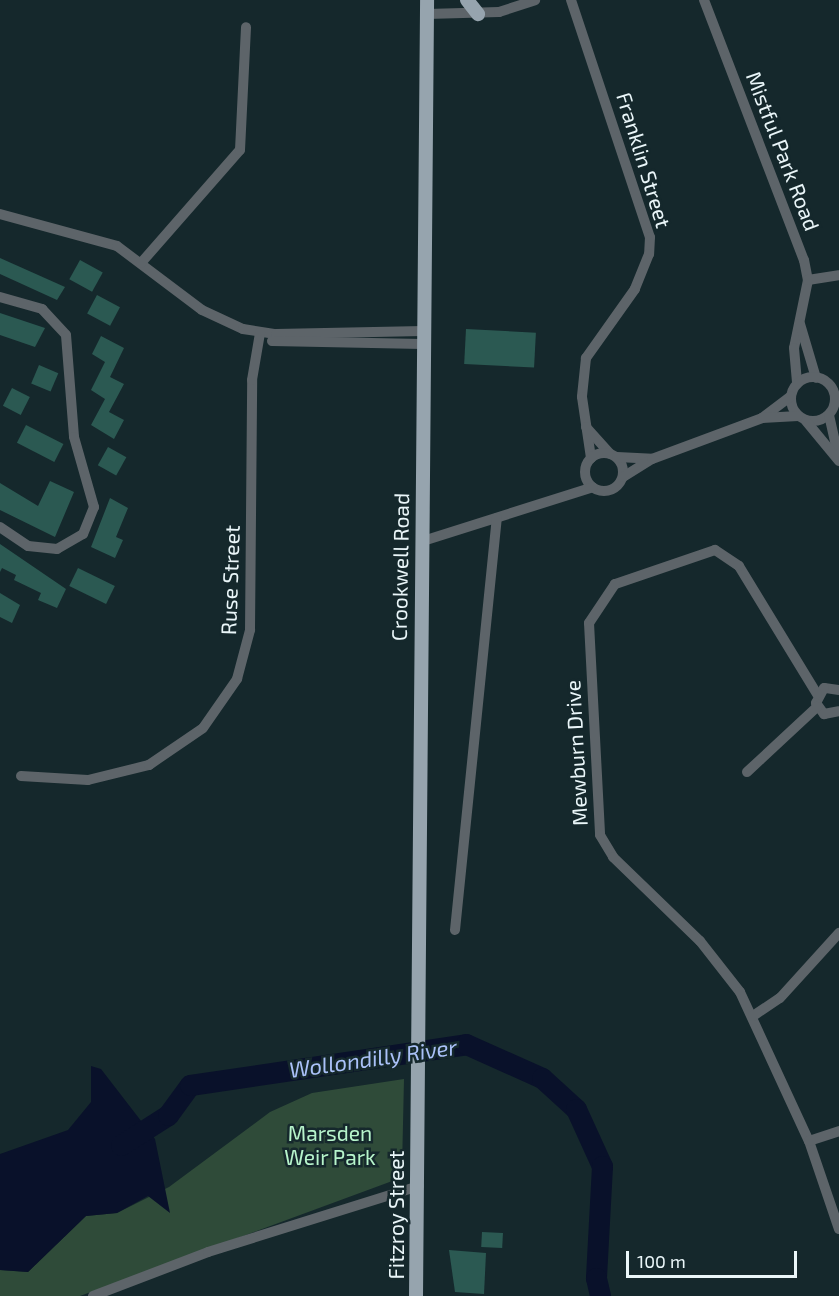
<!DOCTYPE html>
<html>
<head>
<meta charset="utf-8">
<style>
	body { margin:0 }
	#map { position:relative; width:839px; height:1296px; overflow:hidden; background:#15282c; font-family:"Exo 2",sans-serif }
	div>[style] { position:absolute }
	[style*='--x'] { left:calc(var(--x)*1px); top:calc(var(--y)*1px); width:calc(var(--w)*1px); rotate:calc(var(--a)*1deg) }
	.green>* { inset:0; background:#2f4b39 }
	.water>* { inset:0; background:#09112a }
	.river>* { height:21px; margin:-10.5px; padding:0 10.5px; transform-origin:10.5px; border-radius:10.5px; background:#09112a }
	.building>* { inset:0; background:#2b5952; transform-origin:0 0 }
	.minor>* { height:10px; margin:-5px; padding:0 5px; transform-origin:5px; border-radius:5px; background:#5d6469 }
	.minor>.ring { margin:-5px; padding:0; box-sizing:content-box; background:none; border:10px solid #5d6469; border-radius:50% }
	.major>* { height:14px; margin:-7px; padding:0 7px; transform-origin:7px; border-radius:7px; background:#96a4ae }
	span { translate:-50% -50%; white-space:nowrap; text-align:center; line-height:1.15; -webkit-text-stroke:5px #15282c; paint-order:stroke }
	.street-label { font-size:21px; color:#eaf6f9 }
	.park-label { font-size:21px; color:#b7f4cb }
	.water-label { font-size:22px; color:#aac1f8; font-style:italic }
	.scale { position:absolute; left:626px; top:1251px; width:171px; height:27px; box-sizing:border-box; border:3px solid #eaf6f9; border-top:0; padding-left:8px; font-size:18px; line-height:21px; white-space:nowrap; color:#eaf6f9; -webkit-text-stroke:4px #15282c; paint-order:stroke }
</style>
</head>
<body>
<div id="map">
	<div class="green">
		<div style="clip-path:polygon(404px 1079px,402px 1169px,395px 1180px,80px 1296px,0 1296px,0 1270px,28px 1272px,86px 1216px,117px 1213px,169px 1187px,270px 1112px,312px 1093px)"></div>
	</div>
	<div class="water">
		<div style="clip-path:polygon(91px 1066px,101px 1069px,155px 1139px,170px 1213px,148px 1196px,117px 1213px,86px 1216px,28px 1272px,0 1270px,0 1154px,68px 1130px,91px 1102px)"></div>
	</div>
	<div class="river">
		<div style="--x:121;--y:1145;--w:56;--a:-32.6"></div>
		<div style="--x:168;--y:1115;--w:37;--a:-54"></div>
		<div style="--x:190;--y:1085;--w:279;--a:-8.4"></div>
		<div style="--x:466;--y:1044;--w:83;--a:24.1"></div>
		<div style="--x:542;--y:1078;--w:46;--a:42.4"></div>
		<div style="--x:576;--y:1109;--w:63;--a:65.5"></div>
		<div style="--x:602;--y:1166;--w:112;--a:93.1"></div>
		<div style="--x:596;--y:1278;--w:18;--a:77"></div>
	</div>
	<div class="building">
		<div style="clip-path:polygon(0 258px,65px 287px,57px 300px,0 274px)"></div>
		<div style="left:80px;top:260px;width:26px;height:22px;rotate:29deg"></div>
		<div style="left:97px;top:295px;width:26px;height:21px;rotate:28deg"></div>
		<div style="clip-path:polygon(0 313px,45px 328px,35px 347px,0 335px)"></div>
		<div style="left:466px;top:329px;width:70px;height:35px;rotate:3deg"></div>
		<div style="clip-path:polygon(101px 336px,124px 348px,110px 377px,124px 384px,109px 412px,124px 420px,114px 439px,91px 425px,105px 399px,91px 390px,105px 362px,92px 354px)"></div>
		<div style="left:39px;top:365px;width:21px;height:20px;rotate:23deg"></div>
		<div style="left:12px;top:388px;width:20px;height:20px;rotate:27deg"></div>
		<div style="left:26px;top:425px;width:42px;height:20px;rotate:27deg"></div>
		<div style="left:108px;top:447px;width:21px;height:21px;rotate:29deg"></div>
		<div style="clip-path:polygon(50px 481px,74px 492px,55px 537px,0 510px,0 483px,38px 506px)"></div>
		<div style="clip-path:polygon(110px 498px,128px 508px,116px 537px,123px 540px,115px 558px,91px 547px)"></div>
		<div style="clip-path:polygon(0 544px,66px 589px,57px 608px,38px 600px,41px 593px,14px 580px,16px 575px,2px 568px,0 572px)"></div>
		<div style="left:78px;top:568px;width:41px;height:20px;rotate:26deg"></div>
		<div style="clip-path:polygon(0 593px,20px 605px,12px 623px,0 617px)"></div>
		<div style="left:482px;top:1232px;width:21px;height:15px;rotate:3deg"></div>
		<div style="clip-path:polygon(449px 1250px,486px 1253px,484px 1294px,455px 1292px)"></div>
	</div>
	<div class="minor">
		<div style="--x:571;--y:0;--w:250;--a:71.6"></div>
		<div style="--x:650;--y:237;--w:17;--a:93"></div>
		<div style="--x:649;--y:254;--w:38;--a:112"></div>
		<div style="--x:635;--y:289;--w:85;--a:125.4"></div>
		<div style="--x:586;--y:358;--w:39;--a:96"></div>
		<div style="--x:582;--y:397;--w:62;--a:81.6"></div>
		<div style="--x:704;--y:0;--w:279;--a:69"></div>
		<div style="--x:804;--y:260;--w:20;--a:79"></div>
		<div style="--x:808;--y:280;--w:69;--a:101.6"></div>
		<div style="--x:794;--y:348;--w:36;--a:85"></div>
		<div style="--x:427;--y:14;--w:72;--a:-1.6"></div>
		<div style="--x:499;--y:12;--w:38;--a:-18"></div>
		<div style="--x:0;--y:214;--w:121;--a:15.3"></div>
		<div style="--x:117;--y:246;--w:106;--a:37"></div>
		<div style="--x:202;--y:310;--w:45;--a:24.9"></div>
		<div style="--x:243;--y:329;--w:33;--a:9"></div>
		<div style="--x:276;--y:334;--w:147;--a:-1.2"></div>
		<div style="--x:141;--y:263;--w:150;--a:-48.8"></div>
		<div style="--x:240;--y:150;--w:123;--a:-87.2"></div>
		<div style="--x:808;--y:280;--w:31;--a:-9"></div>
		<div style="--x:0;--y:297;--w:44;--a:15.9"></div>
		<div style="--x:42;--y:309;--w:35;--a:47"></div>
		<div style="--x:66;--y:335;--w:102;--a:85.5"></div>
		<div style="--x:74;--y:437;--w:73;--a:74.1"></div>
		<div style="--x:94;--y:507;--w:29;--a:112"></div>
		<div style="--x:83;--y:534;--w:30;--a:150"></div>
		<div style="--x:57;--y:549;--w:29;--a:-174"></div>
		<div style="--x:28;--y:546;--w:34;--a:-146"></div>
		<div style="--x:800;--y:324;--w:56;--a:73.5"></div>
		<div style="--x:272;--y:341;--w:150;--a:1.1"></div>
		<div class="ring" style="left:791px;top:377px;width:34px;height:34px"></div>
		<div style="--x:829;--y:415;--w:41;--a:77.3"></div>
		<div style="--x:762;--y:418;--w:36;--a:-37"></div>
		<div style="--x:806;--y:421;--w:52;--a:50.5"></div>
		<div style="--x:586;--y:427;--w:36;--a:48"></div>
		<div class="ring" style="left:585px;top:453px;width:28px;height:28px"></div>
		<div style="--x:617;--y:457;--w:35;--a:3"></div>
		<div style="--x:623;--y:477;--w:34;--a:-32"></div>
		<div style="--x:652;--y:459;--w:117;--a:-20.4"></div>
		<div style="--x:762;--y:418;--w:36;--a:-3"></div>
		<div style="--x:423;--y:541;--w:178;--a:-17.6"></div>
		<div style="--x:839;--y:690;--w:15;--a:-172"></div>
		<div style="--x:824;--y:688;--w:17;--a:118"></div>
		<div style="--x:816;--y:703;--w:14;--a:54"></div>
		<div style="--x:824;--y:714;--w:15;--a:-11"></div>
		<div style="--x:817;--y:694;--w:150;--a:-121.4"></div>
		<div style="--x:739;--y:566;--w:29;--a:-146"></div>
		<div style="--x:715;--y:550;--w:106;--a:161.2"></div>
		<div style="--x:615;--y:584;--w:47;--a:123.7"></div>
		<div style="--x:589;--y:623;--w:212;--a:87"></div>
		<div style="--x:600;--y:835;--w:26;--a:59"></div>
		<div style="--x:613;--y:857;--w:121;--a:44"></div>
		<div style="--x:700;--y:941;--w:65;--a:51.9"></div>
		<div style="--x:740;--y:992;--w:164;--a:65.2"></div>
		<div style="--x:809;--y:1141;--w:93;--a:71.2"></div>
		<div style="--x:747;--y:772;--w:96;--a:-42.9"></div>
		<div style="--x:21;--y:776;--w:67;--a:3.4"></div>
		<div style="--x:88;--y:780;--w:63;--a:-13.8"></div>
		<div style="--x:149;--y:765;--w:65;--a:-34.4"></div>
		<div style="--x:203;--y:728;--w:60;--a:-55.2"></div>
		<div style="--x:237;--y:679;--w:51;--a:-75.1"></div>
		<div style="--x:250;--y:630;--w:250;--a:-89.5"></div>
		<div style="--x:252;--y:380;--w:48;--a:-80.3"></div>
		<div style="--x:455;--y:930;--w:414;--a:-84.2"></div>
		<div style="--x:753;--y:1016;--w:32;--a:-34"></div>
		<div style="--x:780;--y:998;--w:88;--a:-47.8"></div>
		<div style="--x:809;--y:1141;--w:32;--a:-18"></div>
		<div style="--x:93;--y:1296;--w:123;--a:-20.9"></div>
		<div style="--x:208;--y:1252;--w:221;--a:-17.4"></div>
	</div>
	<div class="major">
		<div style="--x:467;--y:0;--w:18;--a:52"></div>
		<div style="--x:416;--y:1296;--w:1296;--a:-89.51"></div>
	</div>
	<div class="street-label">
		<span style="left:783px;top:151px;rotate:69deg">Mistful Park Road</span>
		<span style="left:644px;top:160px;rotate:73deg">Franklin Street</span>
		<span style="left:400px;top:567px;rotate:-89deg">Crookwell Road</span>
		<span style="left:230px;top:580px;rotate:-88deg">Ruse Street</span>
		<span style="left:576px;top:753px;rotate:-93deg">Mewburn Drive</span>
		<span style="left:396px;top:1215px;rotate:-90deg">Fitzroy Street</span>
	</div>
	<div class="park-label">
		<span style="left:330px;top:1145px">Marsden<br>Weir Park</span>
	</div>
	<div class="water-label">
		<span style="left:373px;top:1058px;rotate:-8deg">Wollondilly River</span>
	</div>
	<div class="scale">100 m</div>
</div>
</body>
</html>
